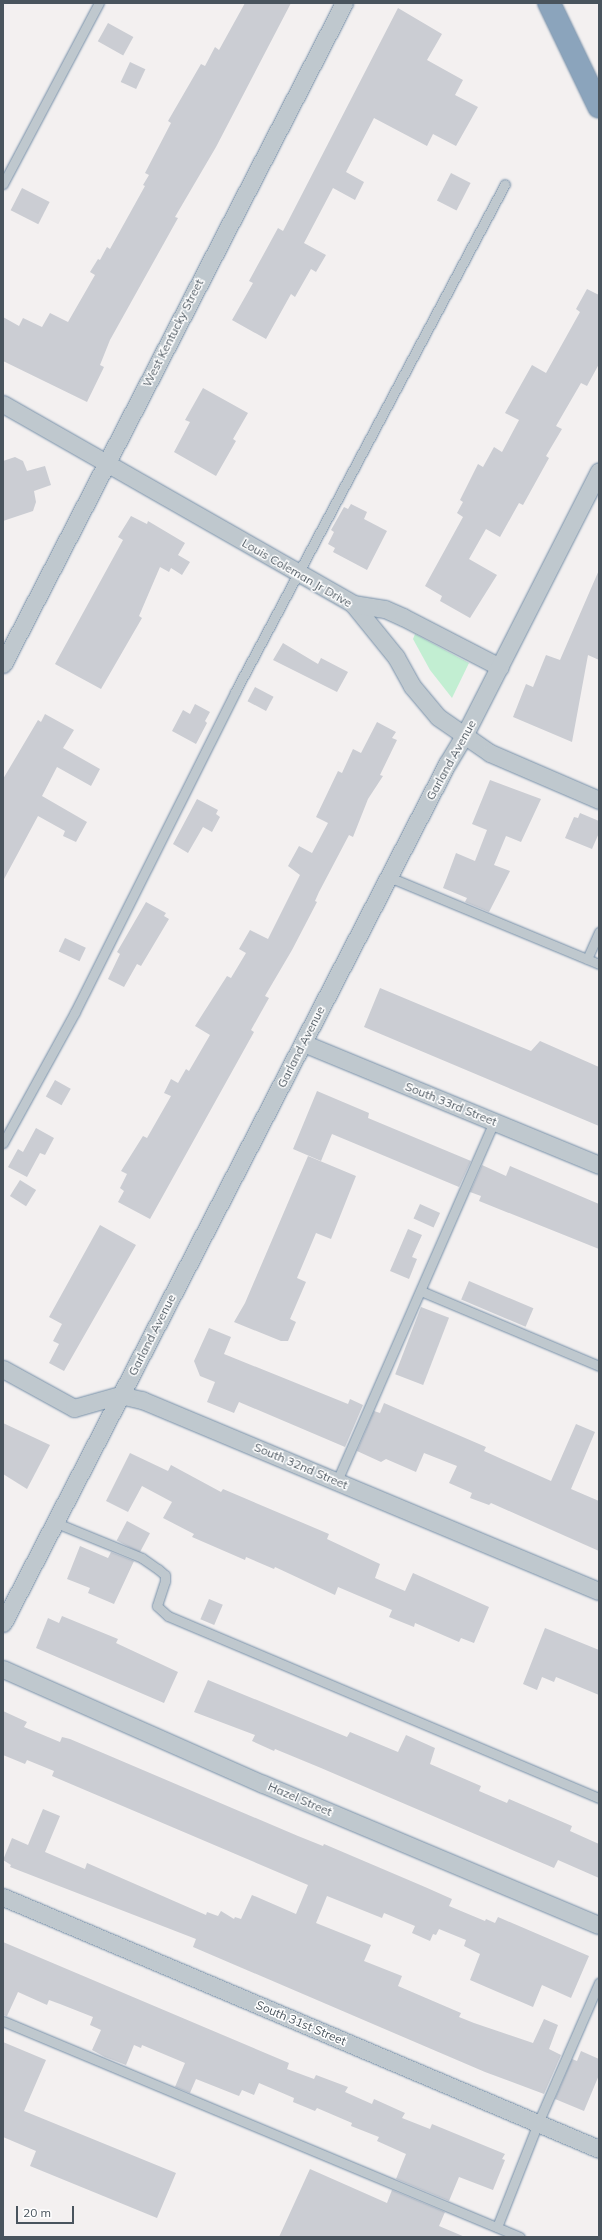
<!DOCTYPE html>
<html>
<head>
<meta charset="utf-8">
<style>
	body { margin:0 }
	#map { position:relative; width:602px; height:2240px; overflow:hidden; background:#f3f0f0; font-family:Mulish,sans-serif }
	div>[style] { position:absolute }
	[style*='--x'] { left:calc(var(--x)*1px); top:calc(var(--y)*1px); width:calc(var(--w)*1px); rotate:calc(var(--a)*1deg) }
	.green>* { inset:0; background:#c2eed2 }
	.building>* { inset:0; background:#cbcdd3; transform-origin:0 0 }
	.roads { filter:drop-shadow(0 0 1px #768fa8) drop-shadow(0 0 1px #768fa8) }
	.lane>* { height:9px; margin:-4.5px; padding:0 4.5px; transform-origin:4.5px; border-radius:4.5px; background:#bfc8ce }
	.street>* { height:17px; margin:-8.5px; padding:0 8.5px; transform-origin:8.5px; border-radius:8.5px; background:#bfc8ce }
	.highway>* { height:22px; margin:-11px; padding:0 11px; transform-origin:11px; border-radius:11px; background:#8ba4bc }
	span { translate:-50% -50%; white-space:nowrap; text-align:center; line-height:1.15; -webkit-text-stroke:3px #fff; paint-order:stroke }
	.street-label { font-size:12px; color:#49545d }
	.frame { position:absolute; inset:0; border:4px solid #49545d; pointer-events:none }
	.scale { position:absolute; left:16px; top:2206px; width:58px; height:18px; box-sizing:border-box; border:2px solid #49545d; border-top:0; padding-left:5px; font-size:12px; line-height:14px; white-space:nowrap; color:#49545d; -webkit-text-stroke:3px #fff; paint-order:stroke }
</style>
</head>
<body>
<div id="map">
	<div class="green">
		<div style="clip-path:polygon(415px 634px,469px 663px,452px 698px,430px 670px,413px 639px)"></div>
	</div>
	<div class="building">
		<div style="clip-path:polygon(245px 3px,291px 3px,216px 147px,175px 217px,178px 218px,110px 340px,100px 365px,104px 367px,87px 402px,3px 361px,3px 317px,19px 326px,23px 318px,42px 327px,50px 313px,68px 322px,95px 275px,90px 272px,98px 259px,100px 260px,107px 247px,110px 249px,145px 186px,143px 185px,149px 175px,145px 173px,171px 123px,168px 121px,201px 64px,205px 66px,215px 47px,219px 50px)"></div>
		<div style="clip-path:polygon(398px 8px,442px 34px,427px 60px,463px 80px,455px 95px,478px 107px,456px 146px,433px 134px,427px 146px,374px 118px,346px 172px,364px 182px,355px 200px,333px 188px,304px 243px,326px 255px,316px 272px,311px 269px,295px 297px,291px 294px,266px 339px,232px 320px,253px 283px,249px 281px,278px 228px,283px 231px)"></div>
		<div style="left:108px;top:23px;width:29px;height:21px;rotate:29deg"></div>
		<div style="left:130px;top:62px;width:17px;height:22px;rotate:25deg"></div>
		<div style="left:451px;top:173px;width:22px;height:31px;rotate:27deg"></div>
		<div style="left:22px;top:188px;width:31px;height:25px;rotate:27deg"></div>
		<div style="clip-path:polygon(587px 289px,599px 295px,599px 364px,587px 386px,581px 383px,556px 426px,562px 429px,546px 456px,549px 458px,523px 505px,519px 503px,500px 537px,486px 529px,469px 559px,497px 575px,470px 618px,440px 601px,442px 596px,425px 586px,463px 517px,457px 513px,463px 502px,460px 500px,478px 464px,483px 467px,494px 447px,502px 452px,519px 420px,505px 413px,532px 365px,546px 373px,580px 312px,576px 309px)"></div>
		<div style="clip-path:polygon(203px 388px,248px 413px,233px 439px,236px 441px,216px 476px,174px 452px,190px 422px,185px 420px)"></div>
		<div style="clip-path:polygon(15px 457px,23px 461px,27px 471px,45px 466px,51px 485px,34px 491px,36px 502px,33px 511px,3px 521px,3px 461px)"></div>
		<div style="clip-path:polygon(351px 504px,367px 512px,364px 519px,387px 531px,367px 570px,333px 552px,335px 548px,328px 544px,334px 532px,331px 530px,344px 507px,348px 509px)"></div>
		<div style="clip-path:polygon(131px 516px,147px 524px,148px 521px,185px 543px,178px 555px,190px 562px,182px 575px,171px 568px,169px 572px,160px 567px,139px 616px,142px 618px,101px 689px,55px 664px,123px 540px,118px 537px)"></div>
		<div style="clip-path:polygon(599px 570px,599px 660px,588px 655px,572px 742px,513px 717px,526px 684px,533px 687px,546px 655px,560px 660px)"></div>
		<div style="clip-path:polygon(283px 643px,318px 664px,321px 658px,348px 672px,337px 692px,273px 660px)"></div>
		<div style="left:255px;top:687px;width:21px;height:16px;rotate:28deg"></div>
		<div style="clip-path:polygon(195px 704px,210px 712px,205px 721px,207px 723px,196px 744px,172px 731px,183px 710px,190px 714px)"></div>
		<div style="clip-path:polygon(45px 714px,74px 730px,63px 748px,100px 769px,91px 786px,57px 767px,42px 796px,87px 822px,76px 842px,63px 836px,65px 831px,38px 816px,3px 881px,3px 779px,38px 720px,41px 722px)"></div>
		<div style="clip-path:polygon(377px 722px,396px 732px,392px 738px,397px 740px,380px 775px,383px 776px,368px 799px,353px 837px,349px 835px,319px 892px,315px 901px,317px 902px,292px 950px,265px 996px,269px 998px,251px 1030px,254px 1032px,150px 1219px,118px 1202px,124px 1191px,120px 1188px,127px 1174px,121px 1171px,143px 1136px,147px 1138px,171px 1096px,164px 1093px,171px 1079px,178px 1083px,186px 1069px,189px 1071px,210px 1035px,195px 1026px,227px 976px,231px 978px,246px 953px,239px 949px,250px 930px,268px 939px,300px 875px,288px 866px,299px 846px,312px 853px,328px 823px,316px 817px,338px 771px,342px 773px,353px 749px,361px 753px)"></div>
		<div style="clip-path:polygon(490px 780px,541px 799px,521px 842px,506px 836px,494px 865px,510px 871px,489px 912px,465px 902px,467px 898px,443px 888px,456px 853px,475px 861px,487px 830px,472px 824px)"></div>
		<div style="clip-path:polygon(197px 799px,218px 810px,216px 814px,220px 817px,212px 832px,203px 827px,188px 853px,173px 844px)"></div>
		<div style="clip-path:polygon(580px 813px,599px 821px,599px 833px,592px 849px,565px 838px,574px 817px,578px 818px)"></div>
		<div style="clip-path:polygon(146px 902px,166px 913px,164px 916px,169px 919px,141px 966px,137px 964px,124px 987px,108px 979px,120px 954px,117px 952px)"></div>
		<div style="left:65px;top:938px;width:23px;height:15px;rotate:25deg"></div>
		<div style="clip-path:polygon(380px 988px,531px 1051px,540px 1041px,599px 1067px,599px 1126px,364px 1027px)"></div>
		<div style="left:55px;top:1080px;width:18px;height:19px;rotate:29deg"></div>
		<div style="clip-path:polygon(317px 1091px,369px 1113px,368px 1118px,471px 1161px,459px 1187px,332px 1134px,321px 1161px,293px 1149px)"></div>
		<div style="clip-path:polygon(36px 1128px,54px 1138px,45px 1155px,40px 1153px,27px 1177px,8px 1167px,18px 1149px,23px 1152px)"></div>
		<div style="clip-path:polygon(308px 1156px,356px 1176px,331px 1239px,316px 1233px,297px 1278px,306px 1282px,290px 1319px,296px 1322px,288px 1341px,281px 1341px,234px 1322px,245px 1303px)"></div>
		<div style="clip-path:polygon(482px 1165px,506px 1176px,510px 1166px,599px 1204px,599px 1249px,479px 1201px,481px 1196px,470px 1192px)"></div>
		<div style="left:20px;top:1180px;width:19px;height:19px;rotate:32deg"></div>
		<div style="left:420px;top:1204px;width:22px;height:16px;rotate:24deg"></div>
		<div style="clip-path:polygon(100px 1225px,136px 1245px,64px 1371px,49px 1363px,59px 1344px,53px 1341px,62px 1324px,49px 1317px)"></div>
		<div style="clip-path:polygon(408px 1229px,422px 1235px,412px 1257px,417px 1259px,409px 1279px,390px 1271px)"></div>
		<div style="left:469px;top:1281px;width:70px;height:20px;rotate:23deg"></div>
		<div style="left:421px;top:1307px;width:30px;height:72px;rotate:21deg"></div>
		<div style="clip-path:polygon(209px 1328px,231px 1337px,224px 1354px,348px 1404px,350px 1399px,363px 1405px,345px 1447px,239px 1402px,234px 1413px,207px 1402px,215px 1382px,200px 1376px,194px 1361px)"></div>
		<div style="clip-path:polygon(384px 1403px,486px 1447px,484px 1451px,551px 1481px,576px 1424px,595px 1432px,571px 1489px,599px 1501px,599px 1551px,491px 1503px,489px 1505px,470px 1498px,472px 1493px,449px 1483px,457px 1466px,424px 1453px,416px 1472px,386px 1459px,381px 1462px,357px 1451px,374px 1411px,380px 1413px)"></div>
		<div style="clip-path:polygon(3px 1423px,50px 1445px,27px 1489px,3px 1474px)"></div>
		<div style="clip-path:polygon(130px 1453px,168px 1471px,171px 1465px,221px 1492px,223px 1489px,329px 1534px,327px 1539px,380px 1564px,375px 1578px,405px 1591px,413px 1573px,489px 1607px,474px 1643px,461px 1638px,459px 1642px,415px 1623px,414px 1627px,389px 1617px,392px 1610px,338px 1587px,335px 1595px,275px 1567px,274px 1569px,246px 1557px,245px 1560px,192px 1537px,194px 1534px,163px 1518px,172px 1502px,142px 1486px,128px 1512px,106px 1501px)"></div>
		<div style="left:127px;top:1521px;width:26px;height:22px;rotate:28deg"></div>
		<div style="clip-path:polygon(80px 1546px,108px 1558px,111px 1552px,134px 1561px,114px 1604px,88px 1593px,90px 1588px,67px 1579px)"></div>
		<div style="left:209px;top:1599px;width:15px;height:22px;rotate:23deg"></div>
		<div style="clip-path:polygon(62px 1616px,118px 1639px,116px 1643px,178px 1672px,164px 1703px,36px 1648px,48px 1618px,59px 1623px)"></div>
		<div style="clip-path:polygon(545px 1628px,599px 1650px,599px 1695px,556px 1677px,554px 1682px,542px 1677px,537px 1690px,523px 1684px)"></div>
		<div style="clip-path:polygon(208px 1680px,347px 1737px,350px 1732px,398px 1752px,406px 1735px,435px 1748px,430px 1764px,481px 1786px,479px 1791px,507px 1803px,509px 1799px,572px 1826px,570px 1831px,599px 1844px,599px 1878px,558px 1860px,554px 1868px,321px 1768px,275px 1749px,274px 1751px,252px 1741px,255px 1735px,194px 1712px)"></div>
		<div style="clip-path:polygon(3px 1711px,27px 1722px,24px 1727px,60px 1742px,62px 1737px,70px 1739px,298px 1836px,323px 1846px,324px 1844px,425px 1887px,452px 1899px,449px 1906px,485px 1921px,486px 1919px,495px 1923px,498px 1917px,589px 1956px,571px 1998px,542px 1985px,533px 2007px,470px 1980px,480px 1954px,464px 1946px,466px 1940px,439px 1929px,436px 1935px,433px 1934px,430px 1941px,412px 1933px,415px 1926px,384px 1913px,382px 1918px,327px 1896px,316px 1923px,371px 1945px,364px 1961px,402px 1976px,398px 1986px,461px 2013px,459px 2017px,474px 2023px,533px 2043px,544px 2019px,558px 2025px,549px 2049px,561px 2055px,544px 2094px,485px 2072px,193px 1947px,196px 1939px,10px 1867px,11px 1865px,3px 1860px,12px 1838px,28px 1845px,43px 1809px,60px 1816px,45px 1852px,85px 1869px,87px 1863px,206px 1915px,207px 1912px,218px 1916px,221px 1911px,234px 1919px,235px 1917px,241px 1919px,252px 1895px,296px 1914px,308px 1885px,52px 1776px,54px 1771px,27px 1760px,25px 1764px,3px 1755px)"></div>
		<div style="clip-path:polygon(3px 1942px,289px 2063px,287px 2069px,314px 2079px,316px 2075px,348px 2087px,345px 2092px,372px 2104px,374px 2099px,405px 2113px,402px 2118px,430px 2129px,432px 2124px,505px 2154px,502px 2159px,505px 2160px,493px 2190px,459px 2177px,449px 2201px,396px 2179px,406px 2154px,377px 2141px,379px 2137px,351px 2126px,352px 2123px,317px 2108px,315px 2111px,293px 2102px,294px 2098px,259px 2083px,254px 2095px,242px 2090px,239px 2096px,196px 2079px,190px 2093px,175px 2087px,185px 2063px,142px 2045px,141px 2048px,134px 2045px,126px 2065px,105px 2057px,92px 2050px,101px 2030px,90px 2025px,93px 2017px,60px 2004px,49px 2000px,47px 2005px,18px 1992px,7px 2016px,3px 2015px)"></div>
		<div style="clip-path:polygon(3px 2042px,46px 2060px,24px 2111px,176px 2173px,157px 2218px,30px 2166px,36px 2151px,3px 2137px)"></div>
		<div style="clip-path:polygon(581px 2051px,599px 2059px,599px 2075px,584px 2111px,555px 2099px,572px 2059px,577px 2061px)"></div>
		<div style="clip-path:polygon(310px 2169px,387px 2203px,392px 2190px,445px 2212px,439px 2226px,465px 2237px,279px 2237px)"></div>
	</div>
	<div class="roads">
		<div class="lane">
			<div style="--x:3;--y:184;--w:205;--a:-62.1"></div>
			<div style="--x:389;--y:877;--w:227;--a:22.5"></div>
			<div style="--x:587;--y:959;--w:30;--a:-66"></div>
			<div style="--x:3;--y:1143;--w:149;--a:-61.2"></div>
			<div style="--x:75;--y:1012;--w:358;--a:-63.4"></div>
			<div style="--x:235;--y:692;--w:575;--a:-62.01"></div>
			<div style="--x:421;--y:1291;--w:193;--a:22.8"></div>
			<div style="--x:337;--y:1481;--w:392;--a:-66.4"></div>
			<div style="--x:54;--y:1522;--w:95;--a:22.2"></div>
			<div style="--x:142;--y:1558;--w:19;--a:35"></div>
			<div style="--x:158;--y:1569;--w:9;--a:41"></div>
			<div style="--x:165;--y:1575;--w:6;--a:90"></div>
			<div style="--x:165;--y:1581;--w:26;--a:108"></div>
			<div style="--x:157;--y:1606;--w:15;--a:42"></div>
			<div style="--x:168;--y:1616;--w:468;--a:22.9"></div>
			<div style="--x:3;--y:2021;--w:560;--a:22.67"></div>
			<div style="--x:497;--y:2227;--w:112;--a:-68.5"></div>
			<div style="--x:538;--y:2123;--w:153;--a:-66.5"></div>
		</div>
		<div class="street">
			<div style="--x:3;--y:404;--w:403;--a:29.7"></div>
			<div style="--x:353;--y:604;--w:68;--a:50.9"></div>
			<div style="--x:396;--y:657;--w:33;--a:61"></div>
			<div style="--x:412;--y:686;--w:40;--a:50"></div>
			<div style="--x:438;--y:717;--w:63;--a:34.7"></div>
			<div style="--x:490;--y:753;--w:119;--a:23.3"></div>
			<div style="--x:353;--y:604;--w:32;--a:9"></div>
			<div style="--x:385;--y:609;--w:20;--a:24"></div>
			<div style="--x:403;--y:617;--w:109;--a:27.3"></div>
			<div style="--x:3;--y:664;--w:744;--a:-62.71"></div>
			<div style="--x:303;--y:1043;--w:320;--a:22.4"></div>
			<div style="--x:3;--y:1369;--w:81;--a:28.8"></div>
			<div style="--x:74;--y:1408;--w:48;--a:-15.8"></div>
			<div style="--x:120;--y:1395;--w:23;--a:13"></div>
			<div style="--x:142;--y:1400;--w:495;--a:22.7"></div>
			<div style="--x:3;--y:1623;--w:967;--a:-62.67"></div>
			<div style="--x:447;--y:764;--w:33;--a:-59"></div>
			<div style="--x:464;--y:736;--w:297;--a:-63"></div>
			<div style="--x:3;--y:1669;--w:284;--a:23.9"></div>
			<div style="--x:263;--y:1784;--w:364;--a:22.8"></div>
			<div style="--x:3;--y:1897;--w:647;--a:22.92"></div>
		</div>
		<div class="highway">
			<div style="--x:549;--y:3;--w:115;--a:64.3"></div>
		</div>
	</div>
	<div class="street-label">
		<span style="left:173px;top:333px;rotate:-63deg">West Kentucky Street</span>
		<span style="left:297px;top:573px;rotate:30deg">Louis Coleman Jr Drive</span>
		<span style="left:451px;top:760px;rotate:-61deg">Garland Avenue</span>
		<span style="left:301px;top:1047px;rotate:-63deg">Garland Avenue</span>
		<span style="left:451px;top:1104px;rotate:22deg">South 33rd Street</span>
		<span style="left:152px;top:1335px;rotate:-63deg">Garland Avenue</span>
		<span style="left:301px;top:1466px;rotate:23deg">South 32nd Street</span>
		<span style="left:300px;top:1799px;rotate:23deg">Hazel Street</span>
		<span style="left:301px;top:2023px;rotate:23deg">South 31st Street</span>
	</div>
	<div class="frame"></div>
	<div class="scale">20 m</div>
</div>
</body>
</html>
